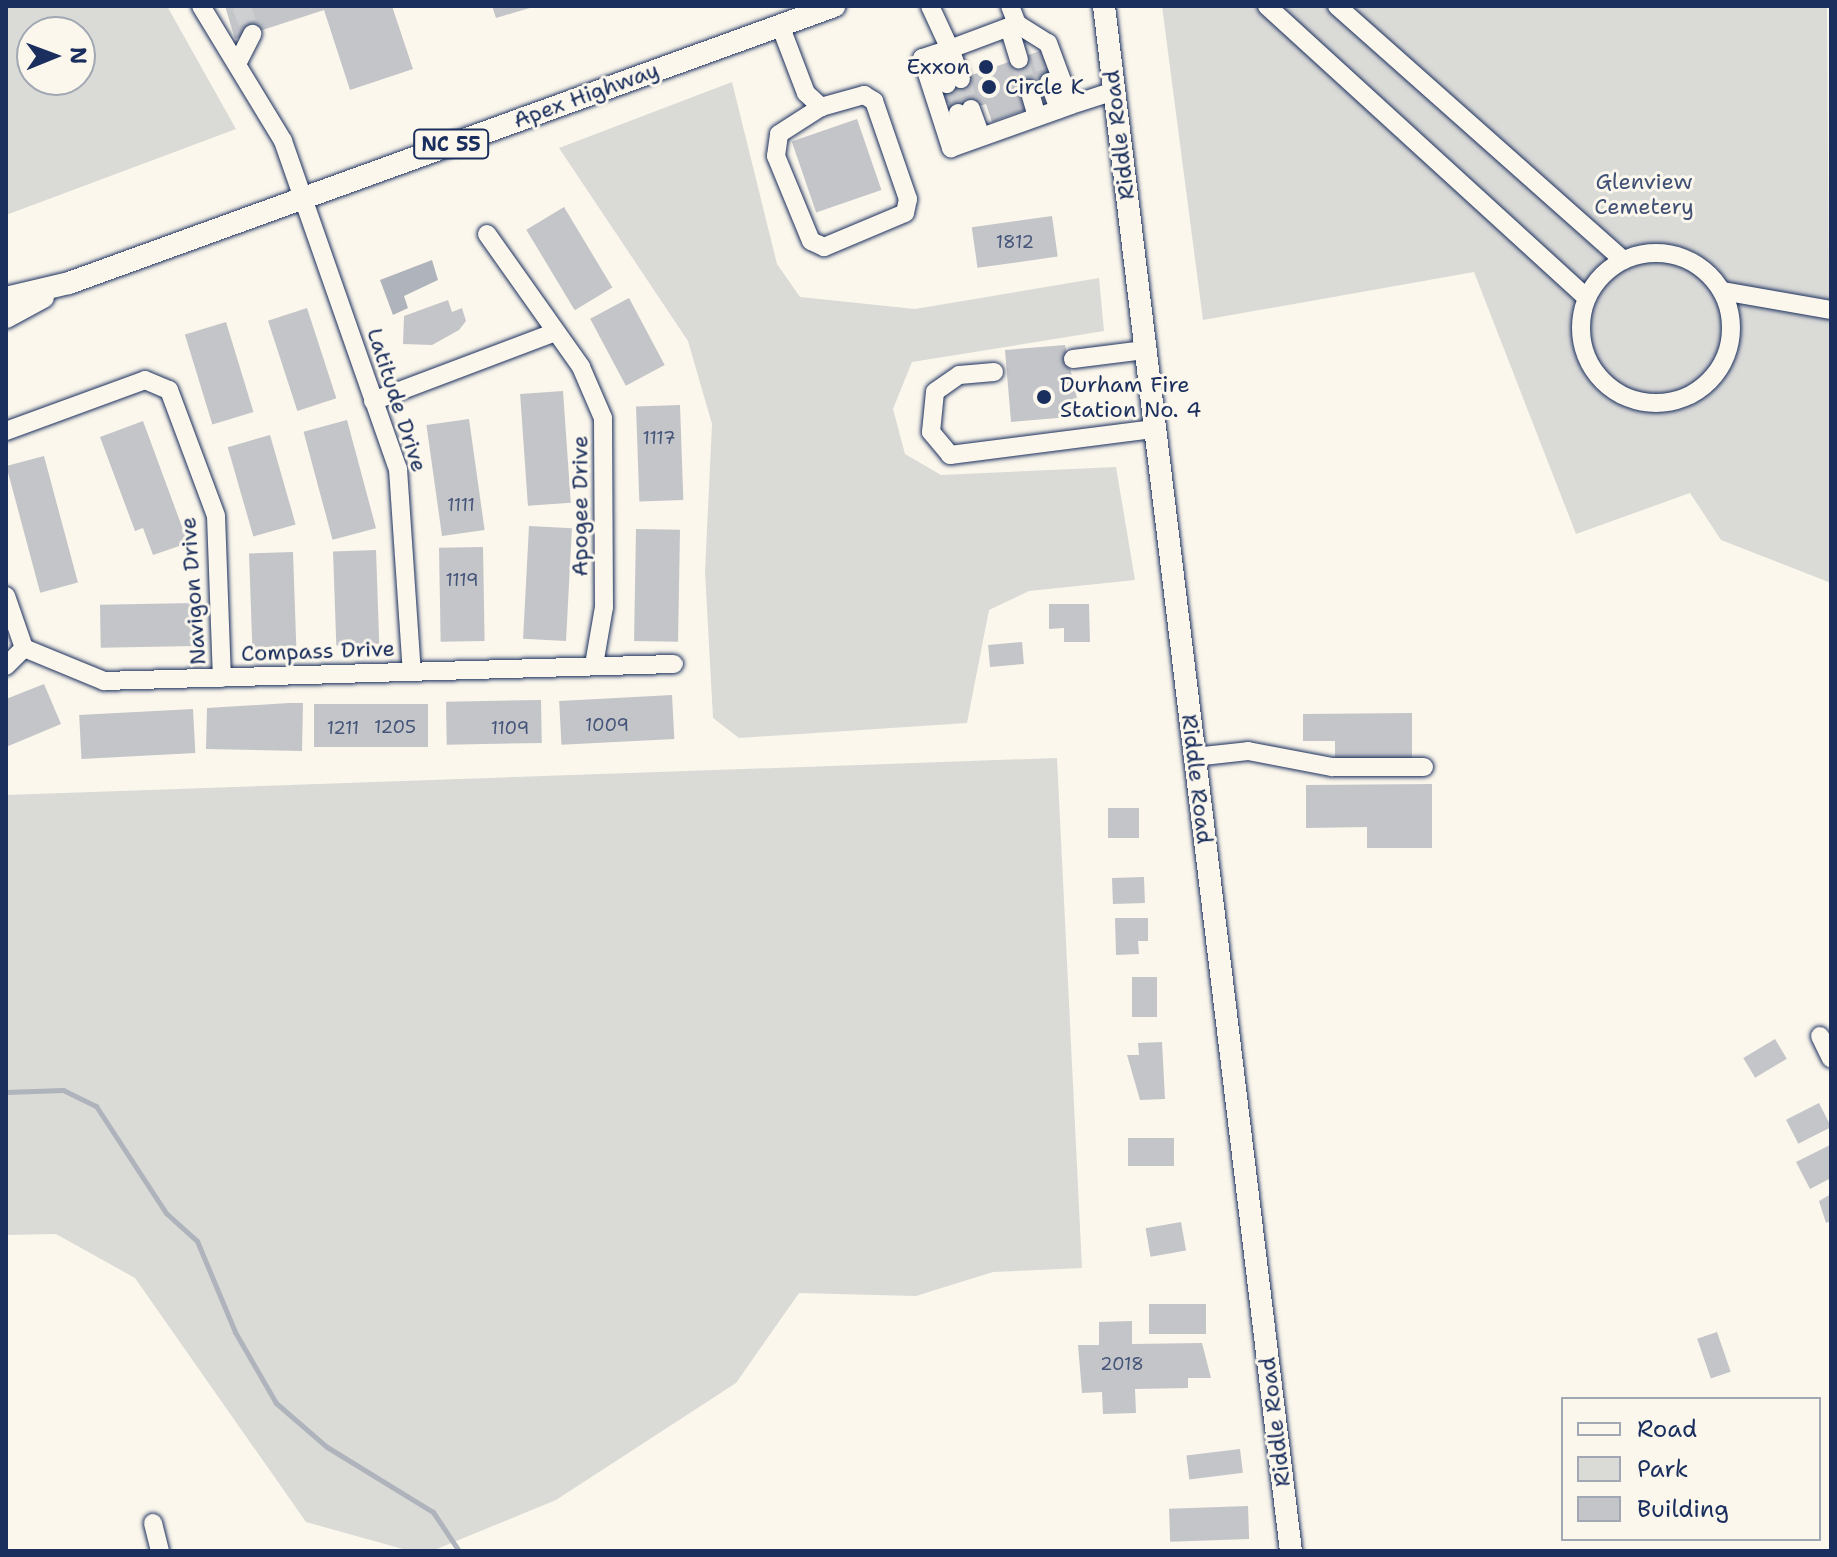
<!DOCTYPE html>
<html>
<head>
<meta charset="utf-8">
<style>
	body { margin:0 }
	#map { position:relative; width:1837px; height:1557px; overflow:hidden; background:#fbf7ec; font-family:"Shantell Sans",sans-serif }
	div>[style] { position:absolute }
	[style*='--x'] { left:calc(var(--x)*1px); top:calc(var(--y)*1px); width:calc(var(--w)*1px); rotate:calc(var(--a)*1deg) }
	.green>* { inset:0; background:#dadad7 }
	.water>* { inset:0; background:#afb3bb }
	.stream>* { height:5px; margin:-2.5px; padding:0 2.5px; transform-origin:2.5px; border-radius:2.5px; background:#afb3bb }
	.building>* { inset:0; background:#c3c5c9; transform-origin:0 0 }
	.minor-tunnel>* { height:18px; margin-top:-9px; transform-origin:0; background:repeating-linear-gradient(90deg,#cecfd0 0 18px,transparent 0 27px) }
	.roads { filter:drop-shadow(0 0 2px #1b2f5e) drop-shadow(0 0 2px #1b2f5e) }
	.minor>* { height:18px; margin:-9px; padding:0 9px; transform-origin:9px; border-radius:9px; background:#fbf7ec }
	.minor>.ring { margin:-9px; padding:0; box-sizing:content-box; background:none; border:18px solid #fbf7ec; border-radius:50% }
	.major>* { height:22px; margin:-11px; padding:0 11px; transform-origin:11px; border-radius:11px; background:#fbf7ec }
	.dots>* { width:22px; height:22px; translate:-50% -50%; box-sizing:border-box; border:4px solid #fbf7ec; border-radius:50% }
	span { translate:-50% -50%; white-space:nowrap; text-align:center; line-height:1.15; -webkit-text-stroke:6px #fbf7ec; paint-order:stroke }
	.number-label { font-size:18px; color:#455479 }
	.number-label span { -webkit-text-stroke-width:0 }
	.shield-label span { padding:2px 6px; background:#fbf7ec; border:2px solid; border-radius:6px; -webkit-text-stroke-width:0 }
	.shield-label { font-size:20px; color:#1b2f5e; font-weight:700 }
	.poi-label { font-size:22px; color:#1b2f5e }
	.right { translate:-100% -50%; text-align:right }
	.left { translate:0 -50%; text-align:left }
	.street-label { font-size:22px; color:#1b2f5e }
	.park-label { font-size:22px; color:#415176 }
	.frame { position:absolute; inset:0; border:8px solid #1b2f5e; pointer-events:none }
	.legend { position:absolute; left:1561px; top:1397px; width:260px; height:144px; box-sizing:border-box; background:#fbf7ec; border:2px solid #a1a7b3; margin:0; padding:10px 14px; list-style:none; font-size:24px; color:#1b2f5e }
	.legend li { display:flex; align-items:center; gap:16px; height:40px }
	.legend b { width:40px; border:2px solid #a1a7b3 }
	.north { position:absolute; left:16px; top:16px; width:80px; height:80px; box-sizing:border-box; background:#fbf7ec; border:2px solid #a1a7b3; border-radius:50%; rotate:89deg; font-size:22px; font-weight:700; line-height:32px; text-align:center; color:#1b2f5e }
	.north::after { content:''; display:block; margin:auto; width:28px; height:36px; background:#1b2f5e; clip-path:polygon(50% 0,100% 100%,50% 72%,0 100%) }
</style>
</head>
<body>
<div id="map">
	<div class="green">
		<div style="clip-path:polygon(evenodd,6px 6px,167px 6px,236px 129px,6px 215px,6px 6px,32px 32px,80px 32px,80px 80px,32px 80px,32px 32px)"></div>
		<div style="clip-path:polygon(1162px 6px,1827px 6px,1831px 583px,1721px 540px,1690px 493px,1576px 534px,1474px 272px,1203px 320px)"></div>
		<div style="clip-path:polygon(732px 82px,777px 264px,800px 297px,915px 309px,1099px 278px,1104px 331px,912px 362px,893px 409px,905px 454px,941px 475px,1116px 467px,1135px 580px,1029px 591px,989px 610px,967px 723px,739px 738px,713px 718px,705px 572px,712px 424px,688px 341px,559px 148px)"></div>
		<div style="clip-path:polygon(1057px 758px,1082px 1268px,993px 1272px,916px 1296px,799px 1293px,736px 1383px,556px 1500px,432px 1551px,410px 1551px,306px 1522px,135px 1278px,56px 1234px,6px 1235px,6px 795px)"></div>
	</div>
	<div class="water">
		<div style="clip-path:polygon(432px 260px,438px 280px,404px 296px,408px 308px,393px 315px,380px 280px)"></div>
	</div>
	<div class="stream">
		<div style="--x:6;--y:1092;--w:57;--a:-2"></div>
		<div style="--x:63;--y:1090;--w:37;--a:26"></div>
		<div style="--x:96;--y:1106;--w:128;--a:56.8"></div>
		<div style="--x:166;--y:1213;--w:42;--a:42.1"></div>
		<div style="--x:197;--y:1241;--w:99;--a:67.3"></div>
		<div style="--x:235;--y:1332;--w:82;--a:60"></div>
		<div style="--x:276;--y:1403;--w:67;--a:40.8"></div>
		<div style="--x:327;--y:1447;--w:124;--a:31.5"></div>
		<div style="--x:433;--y:1512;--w:47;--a:56.3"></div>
	</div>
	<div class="building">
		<div style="clip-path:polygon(225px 6px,392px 6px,413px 69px,350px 90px,324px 10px,235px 39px)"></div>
		<div style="clip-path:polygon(492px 6px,533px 6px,533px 7px,496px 18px)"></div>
		<div style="clip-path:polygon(1043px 50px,1054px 80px,1019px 92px,1026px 110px,992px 122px,986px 104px,953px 115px,943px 85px)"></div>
		<div style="left:857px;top:119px;width:75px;height:69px;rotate:71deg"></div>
		<div style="left:564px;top:207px;width:94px;height:44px;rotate:59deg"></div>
		<div style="left:1052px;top:216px;width:41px;height:81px;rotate:82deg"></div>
		<div style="left:629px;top:298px;width:76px;height:44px;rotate:62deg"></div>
		<div style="clip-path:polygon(448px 300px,452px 312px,462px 308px,466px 321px,459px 330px,432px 345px,403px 344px,404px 316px)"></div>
		<div style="left:307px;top:308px;width:95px;height:41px;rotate:72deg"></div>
		<div style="left:226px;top:322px;width:94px;height:43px;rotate:73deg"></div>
		<div style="clip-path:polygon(1065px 345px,1081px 416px,1011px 422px,1005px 350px)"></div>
		<div style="left:563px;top:391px;width:112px;height:43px;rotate:86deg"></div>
		<div style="left:680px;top:405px;width:95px;height:44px;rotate:88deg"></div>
		<div style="left:469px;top:419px;width:112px;height:43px;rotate:82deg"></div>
		<div style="left:347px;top:420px;width:112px;height:45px;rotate:75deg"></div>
		<div style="clip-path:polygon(143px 421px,188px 543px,153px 555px,143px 528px,135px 531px,100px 437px)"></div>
		<div style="left:270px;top:435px;width:93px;height:44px;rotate:74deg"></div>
		<div style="left:44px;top:456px;width:131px;height:39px;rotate:75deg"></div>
		<div style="left:529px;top:526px;width:43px;height:113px;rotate:3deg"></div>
		<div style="left:636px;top:529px;width:44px;height:112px;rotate:1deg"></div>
		<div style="left:483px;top:547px;width:94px;height:44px;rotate:89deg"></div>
		<div style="left:376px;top:550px;width:94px;height:43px;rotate:88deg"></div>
		<div style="left:293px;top:552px;width:94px;height:44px;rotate:88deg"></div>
		<div style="left:194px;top:603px;width:43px;height:94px;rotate:89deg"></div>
		<div style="clip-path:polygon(1049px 604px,1089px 604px,1090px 642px,1064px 642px,1064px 628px,1049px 629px)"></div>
		<div style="left:1022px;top:642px;width:22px;height:34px;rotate:85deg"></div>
		<div style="clip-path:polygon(44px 684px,61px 724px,6px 747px,6px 699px)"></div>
		<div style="left:672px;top:695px;width:44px;height:113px;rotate:87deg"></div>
		<div style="left:541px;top:700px;width:43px;height:95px;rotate:89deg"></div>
		<div style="clip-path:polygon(289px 703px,303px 703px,302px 751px,206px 749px,207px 708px)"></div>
		<div style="left:428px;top:704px;width:43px;height:114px;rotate:90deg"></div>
		<div style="left:193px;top:709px;width:44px;height:114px;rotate:87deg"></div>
		<div style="clip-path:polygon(1412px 713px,1412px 758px,1335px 759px,1335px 741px,1303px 741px,1303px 714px)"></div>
		<div style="clip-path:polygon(1432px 784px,1432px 848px,1367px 848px,1367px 827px,1306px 828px,1306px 785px)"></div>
		<div style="left:1108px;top:808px;width:31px;height:30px"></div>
		<div style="left:1144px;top:877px;width:26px;height:32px;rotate:88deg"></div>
		<div style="clip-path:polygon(1115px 918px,1148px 918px,1148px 941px,1138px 941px,1139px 954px,1116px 955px)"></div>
		<div style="left:1132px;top:977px;width:25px;height:40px"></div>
		<div style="left:1775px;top:1039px;width:23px;height:37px;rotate:59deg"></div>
		<div style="clip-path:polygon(1162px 1042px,1165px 1099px,1140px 1100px,1127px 1055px,1139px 1055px,1138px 1043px)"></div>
		<div style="left:1819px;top:1103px;width:27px;height:37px;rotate:63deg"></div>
		<div style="left:1128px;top:1138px;width:46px;height:28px"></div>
		<div style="clip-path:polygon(1830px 1145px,1831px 1178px,1810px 1189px,1796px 1162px)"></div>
		<div style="clip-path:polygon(1831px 1194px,1831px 1221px,1826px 1223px,1819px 1201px)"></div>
		<div style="left:1181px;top:1222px;width:29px;height:36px;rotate:80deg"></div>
		<div style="left:1206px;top:1304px;width:30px;height:57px;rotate:90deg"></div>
		<div style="clip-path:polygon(1132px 1321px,1132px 1344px,1202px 1343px,1211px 1378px,1188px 1378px,1188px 1388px,1135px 1389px,1136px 1413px,1103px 1414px,1102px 1392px,1082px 1393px,1078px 1345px,1099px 1345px,1099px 1322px)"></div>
		<div style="left:1717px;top:1332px;width:42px;height:21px;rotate:71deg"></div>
		<div style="left:1240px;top:1449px;width:24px;height:54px;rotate:83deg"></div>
		<div style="left:1248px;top:1506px;width:33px;height:79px;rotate:88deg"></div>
	</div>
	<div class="minor-tunnel">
		<div style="--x:241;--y:6;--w:30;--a:69"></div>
		<div style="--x:1039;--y:52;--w:32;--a:72"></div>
		<div style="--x:1019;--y:59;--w:32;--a:72"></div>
		<div style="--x:961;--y:79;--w:32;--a:72"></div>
		<div style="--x:947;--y:84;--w:31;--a:69"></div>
	</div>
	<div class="roads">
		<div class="minor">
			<div style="--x:201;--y:6;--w:158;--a:58.7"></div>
			<div style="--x:283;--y:141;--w:348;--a:70.7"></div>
			<div style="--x:398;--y:469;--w:203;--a:86.1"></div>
			<div style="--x:930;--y:6;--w:47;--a:65.1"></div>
			<div style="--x:950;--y:49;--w:72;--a:-20.5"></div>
			<div style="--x:1017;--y:24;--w:19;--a:-111"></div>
			<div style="--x:1267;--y:6;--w:433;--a:42.4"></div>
			<div style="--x:1337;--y:6;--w:383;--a:41.6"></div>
			<div style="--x:1017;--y:24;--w:36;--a:32"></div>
			<div style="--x:1048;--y:43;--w:66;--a:69.6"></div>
			<div style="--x:1071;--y:105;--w:45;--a:-18"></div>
			<div style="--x:780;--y:25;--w:73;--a:69.1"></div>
			<div style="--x:806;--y:93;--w:21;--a:43"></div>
			<div style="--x:821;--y:107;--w:45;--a:-15.6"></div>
			<div style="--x:864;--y:95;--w:12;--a:31"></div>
			<div style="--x:874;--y:101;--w:104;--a:70.9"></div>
			<div style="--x:908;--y:199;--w:14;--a:102"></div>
			<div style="--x:905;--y:213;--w:88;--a:157.2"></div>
			<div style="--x:824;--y:247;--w:14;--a:-155"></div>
			<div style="--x:811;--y:241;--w:92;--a:-112.4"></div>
			<div style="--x:776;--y:156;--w:22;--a:-82"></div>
			<div style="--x:779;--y:134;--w:50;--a:-32.7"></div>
			<div style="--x:1009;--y:27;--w:34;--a:73"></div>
			<div style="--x:936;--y:54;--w:32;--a:70"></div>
			<div style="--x:237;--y:64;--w:34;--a:-63"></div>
			<div style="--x:961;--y:79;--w:32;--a:-110"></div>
			<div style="--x:950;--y:49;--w:29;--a:162"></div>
			<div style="--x:922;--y:58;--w:95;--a:72.1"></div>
			<div style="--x:951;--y:148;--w:127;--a:-19.7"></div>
			<div style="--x:1049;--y:82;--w:29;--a:70"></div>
			<div style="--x:1029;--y:89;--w:29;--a:74"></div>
			<div style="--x:971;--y:109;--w:29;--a:70"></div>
			<div style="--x:958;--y:113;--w:30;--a:73"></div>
			<div style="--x:487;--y:234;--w:163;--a:54.7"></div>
			<div style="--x:581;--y:367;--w:56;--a:66.7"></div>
			<div style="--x:603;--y:418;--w:189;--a:89.7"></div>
			<div style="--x:604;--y:607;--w:59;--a:99.8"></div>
			<div class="ring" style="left:1581px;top:253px;width:132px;height:132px"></div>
			<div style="--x:1722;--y:291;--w:111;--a:9.9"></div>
			<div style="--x:1073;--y:359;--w:72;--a:-7.2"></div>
			<div style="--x:994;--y:372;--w:35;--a:175"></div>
			<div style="--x:959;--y:375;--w:29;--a:145"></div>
			<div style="--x:935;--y:392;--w:40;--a:95.7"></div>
			<div style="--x:931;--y:432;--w:30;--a:50"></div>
			<div style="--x:950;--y:455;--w:206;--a:-7.3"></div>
			<div style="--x:373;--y:401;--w:192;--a:-20.7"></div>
			<div style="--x:6;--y:431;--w:148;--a:-20.1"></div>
			<div style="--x:145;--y:380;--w:26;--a:23"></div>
			<div style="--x:169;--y:390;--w:134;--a:69.5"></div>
			<div style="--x:216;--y:516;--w:162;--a:87.9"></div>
			<div style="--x:6;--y:596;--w:55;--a:70.9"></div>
			<div style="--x:24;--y:648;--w:87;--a:22.4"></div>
			<div style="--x:104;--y:681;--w:570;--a:-1.71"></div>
			<div style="--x:6;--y:666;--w:25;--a:-45"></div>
			<div style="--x:1194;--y:757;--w:54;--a:-6.3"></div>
			<div style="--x:1248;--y:751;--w:86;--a:10.8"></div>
			<div style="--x:1332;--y:767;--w:92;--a:0"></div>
			<div style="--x:1820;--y:1036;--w:25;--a:64"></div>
			<div style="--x:153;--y:1523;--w:29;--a:76"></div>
		</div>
		<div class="major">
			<div style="--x:1104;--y:6;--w:1556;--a:83.1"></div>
			<div style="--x:6;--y:298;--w:65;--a:-13.4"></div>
			<div style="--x:69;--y:283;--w:814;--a:-19.9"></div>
			<div style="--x:6;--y:317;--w:42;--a:-28.4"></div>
		</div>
	</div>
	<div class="dots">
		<div style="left:986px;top:67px;background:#1b2f5e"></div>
		<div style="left:989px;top:87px;background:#1b2f5e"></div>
		<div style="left:1044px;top:397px;background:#1b2f5e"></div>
	</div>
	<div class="number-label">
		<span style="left:1015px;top:242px">1812</span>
		<span style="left:659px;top:438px">1117</span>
		<span style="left:461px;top:505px">1111</span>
		<span style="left:462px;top:580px">1119</span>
		<span style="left:607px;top:725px">1009</span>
		<span style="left:395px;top:727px">1205</span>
		<span style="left:343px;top:728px">1211</span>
		<span style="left:510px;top:728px">1109</span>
		<span style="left:1122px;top:1364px">2018</span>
	</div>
	<div class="shield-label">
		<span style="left:451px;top:144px">NC 55</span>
	</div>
	<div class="poi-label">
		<span class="right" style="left:970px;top:67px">Exxon</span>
		<span class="left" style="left:1005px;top:87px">Circle K</span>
		<span class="left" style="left:1060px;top:397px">Durham Fire<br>Station No. 4</span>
	</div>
	<div class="street-label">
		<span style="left:586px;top:95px;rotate:-20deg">Apex Highway</span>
		<span style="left:1119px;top:135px;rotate:-97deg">Riddle Road</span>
		<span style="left:397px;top:400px;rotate:72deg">Latitude Drive</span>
		<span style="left:580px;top:506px;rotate:-90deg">Apogee Drive</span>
		<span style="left:193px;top:591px;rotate:-94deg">Navigon Drive</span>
		<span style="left:318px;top:651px;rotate:-2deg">Compass Drive</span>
		<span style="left:1197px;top:779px;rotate:83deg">Riddle Road</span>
		<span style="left:1275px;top:1422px;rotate:-97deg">Riddle Road</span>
	</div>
	<div class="park-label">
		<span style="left:1644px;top:194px">Glenview<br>Cemetery</span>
	</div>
	<div class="frame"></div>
	<ul class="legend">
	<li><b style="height:10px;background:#fbf7ec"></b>Road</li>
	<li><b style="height:22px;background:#dadad7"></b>Park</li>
	<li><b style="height:22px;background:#c3c5c9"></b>Building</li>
	</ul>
	<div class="north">N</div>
</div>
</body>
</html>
